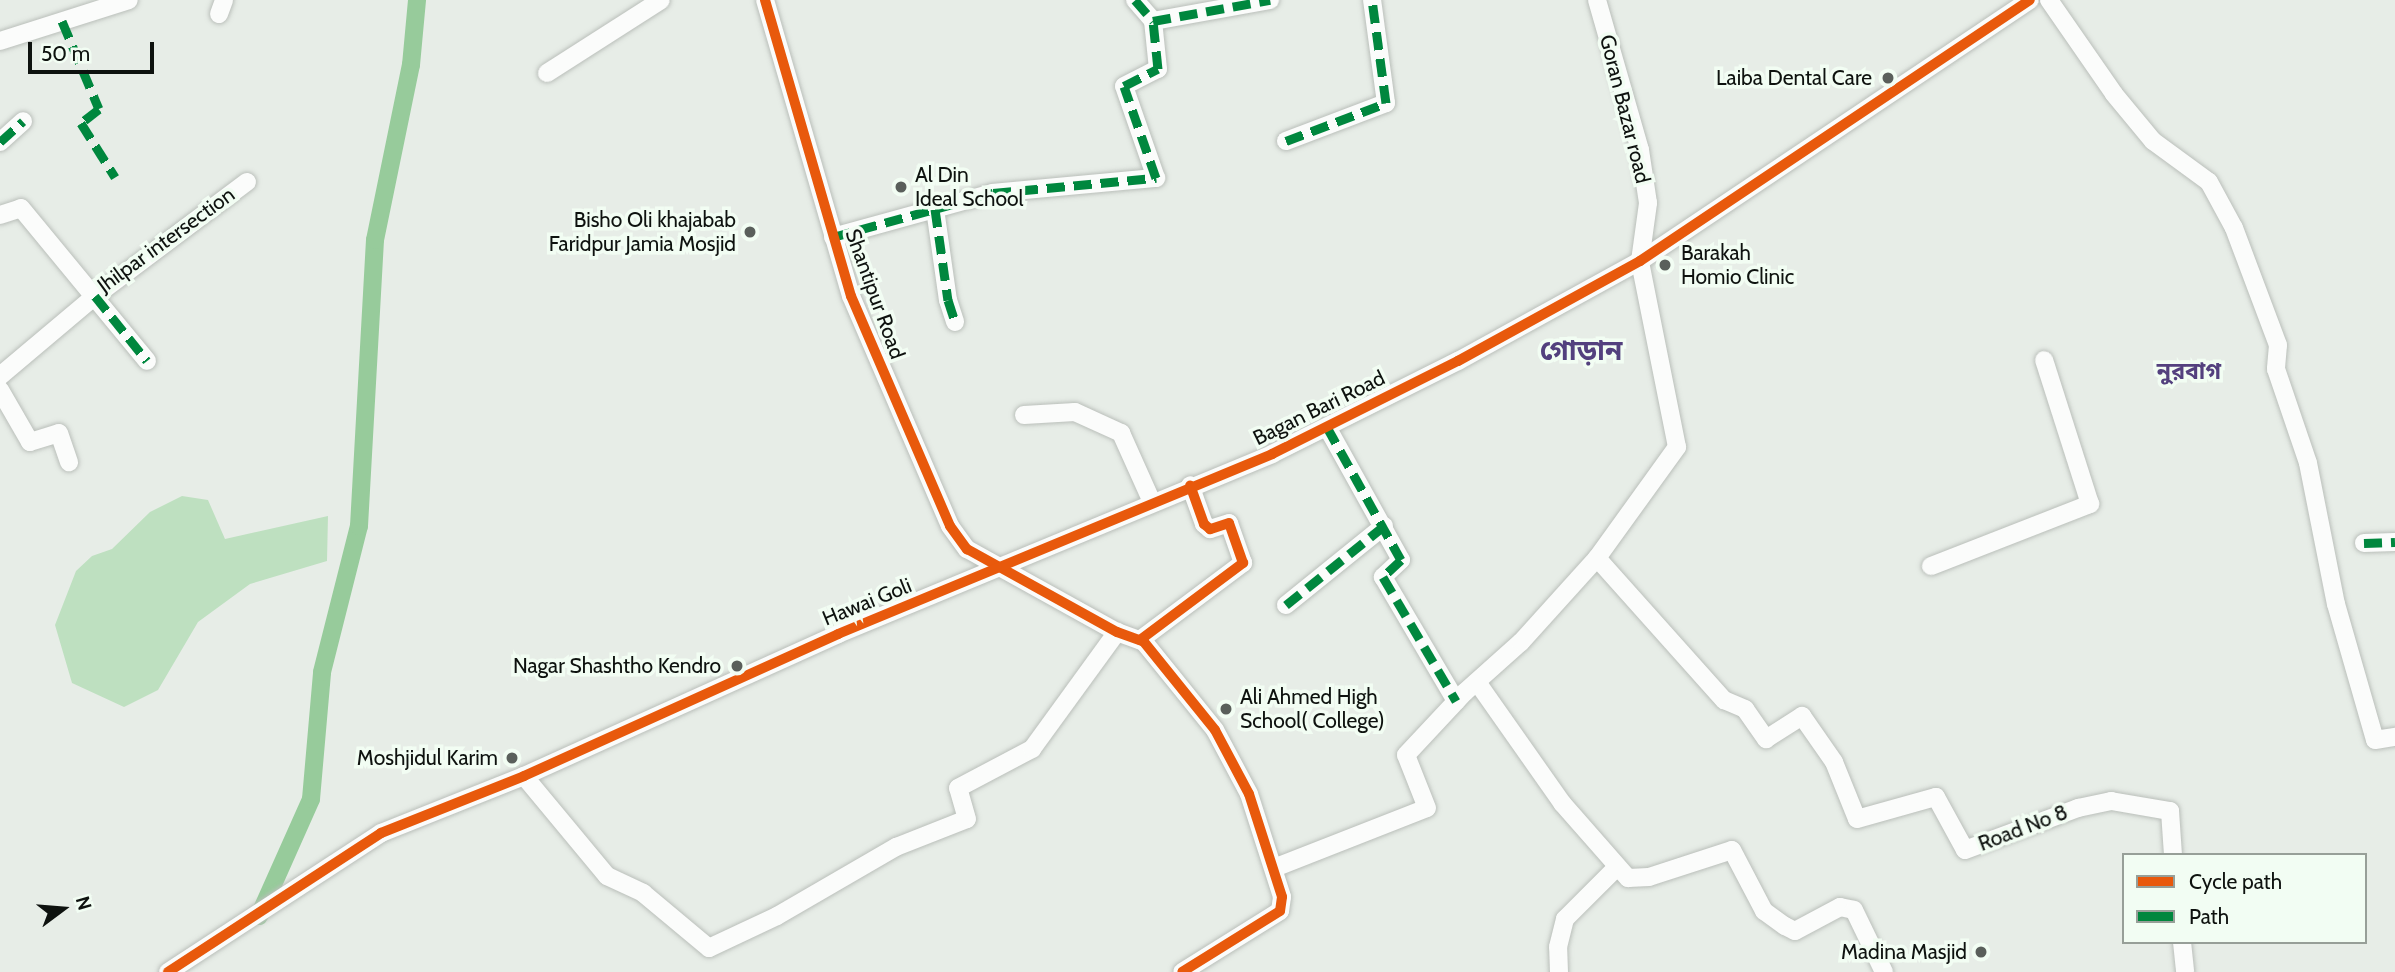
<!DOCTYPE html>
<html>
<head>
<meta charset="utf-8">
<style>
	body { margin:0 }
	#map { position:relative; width:2395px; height:972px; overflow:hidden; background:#e7ede7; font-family:Cabin,"Noto Sans Bengali",sans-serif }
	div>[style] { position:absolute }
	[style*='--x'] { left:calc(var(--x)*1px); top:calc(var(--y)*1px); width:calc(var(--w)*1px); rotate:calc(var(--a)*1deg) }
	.green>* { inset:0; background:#bee0c0 }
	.canal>* { height:18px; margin:-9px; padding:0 9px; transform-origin:9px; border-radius:9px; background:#97cb9b }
	.roads { filter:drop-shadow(0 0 2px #babfba) drop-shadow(0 0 2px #babfba) }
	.minor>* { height:18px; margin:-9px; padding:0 9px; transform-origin:9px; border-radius:9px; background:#fbfcfb }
	.quiet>* { height:9px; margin-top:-4.5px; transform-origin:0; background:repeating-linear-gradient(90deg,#00873e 0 18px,transparent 0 27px) }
	.cycleway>* { height:10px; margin:-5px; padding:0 5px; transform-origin:5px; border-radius:5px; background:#e8590c }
	.dots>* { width:19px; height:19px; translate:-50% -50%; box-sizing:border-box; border:4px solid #f2fdf3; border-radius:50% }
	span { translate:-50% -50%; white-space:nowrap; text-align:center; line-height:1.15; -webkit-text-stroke:7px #f2fdf3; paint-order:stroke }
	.poi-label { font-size:21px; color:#0e120f }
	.right { translate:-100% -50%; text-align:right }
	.left { translate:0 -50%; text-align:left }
	.street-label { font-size:21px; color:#0e120f }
	.neighbourhood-label { font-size:23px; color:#53407e; font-weight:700 }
	.district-label { font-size:28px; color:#53407e; font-weight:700 }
	.legend { position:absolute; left:2122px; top:853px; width:245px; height:91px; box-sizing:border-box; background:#f2fdf3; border:2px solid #979f98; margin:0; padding:9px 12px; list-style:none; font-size:21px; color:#0e120f }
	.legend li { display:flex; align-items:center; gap:14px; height:35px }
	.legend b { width:35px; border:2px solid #979f98 }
	.north { position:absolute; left:28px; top:874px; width:70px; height:70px; -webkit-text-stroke:5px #f2fdf3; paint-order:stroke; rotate:74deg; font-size:19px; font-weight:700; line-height:28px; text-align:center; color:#0e120f }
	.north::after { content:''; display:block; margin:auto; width:24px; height:32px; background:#0e120f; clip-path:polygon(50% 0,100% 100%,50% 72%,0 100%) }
	.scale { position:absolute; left:28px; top:42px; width:126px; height:32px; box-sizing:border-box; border:4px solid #0e120f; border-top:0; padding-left:9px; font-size:21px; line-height:24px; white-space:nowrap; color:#0e120f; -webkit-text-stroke:5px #f2fdf3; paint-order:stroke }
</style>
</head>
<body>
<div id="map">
	<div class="green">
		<div style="clip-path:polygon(182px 496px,208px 500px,225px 539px,328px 516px,327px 561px,250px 584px,198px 622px,158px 690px,124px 707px,72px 683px,55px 625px,76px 571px,92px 556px,112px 549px,150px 512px)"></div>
	</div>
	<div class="canal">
		<div style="--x:259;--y:916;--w:128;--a:-66"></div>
		<div style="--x:311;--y:799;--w:127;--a:-85"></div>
		<div style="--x:322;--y:672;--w:151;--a:-75.8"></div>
		<div style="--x:359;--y:526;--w:286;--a:-86.8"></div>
		<div style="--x:375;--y:240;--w:179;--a:-78.4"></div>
		<div style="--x:411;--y:65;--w:65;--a:-84.7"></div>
	</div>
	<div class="roads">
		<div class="minor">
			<div style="--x:765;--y:0;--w:308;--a:73.8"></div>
			<div style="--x:851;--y:296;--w:250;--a:66.7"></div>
			<div style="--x:950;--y:526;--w:29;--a:54"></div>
			<div style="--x:967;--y:549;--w:171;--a:29"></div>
			<div style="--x:1117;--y:632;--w:29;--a:20"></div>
			<div style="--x:1144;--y:642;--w:113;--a:51.1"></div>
			<div style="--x:1215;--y:730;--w:72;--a:62"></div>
			<div style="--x:1249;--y:794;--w:108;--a:72.2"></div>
			<div style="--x:1282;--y:897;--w:14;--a:98"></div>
			<div style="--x:1280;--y:911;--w:115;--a:148.1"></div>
			<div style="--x:1135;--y:0;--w:28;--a:49"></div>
			<div style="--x:2049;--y:0;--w:114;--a:55.3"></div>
			<div style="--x:2114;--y:94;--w:61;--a:50.3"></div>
			<div style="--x:2153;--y:141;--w:69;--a:36.2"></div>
			<div style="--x:2209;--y:182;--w:52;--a:61.5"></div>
			<div style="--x:2234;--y:228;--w:125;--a:69.4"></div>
			<div style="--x:2278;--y:345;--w:24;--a:95"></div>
			<div style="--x:2276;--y:369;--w:99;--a:71.2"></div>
			<div style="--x:2308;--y:463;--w:144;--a:78.8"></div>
			<div style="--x:2336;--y:604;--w:141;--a:74"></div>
			<div style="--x:2375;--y:740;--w:20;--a:-9"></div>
			<div style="--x:219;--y:14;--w:15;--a:-70"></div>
			<div style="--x:0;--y:41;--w:135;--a:-17.6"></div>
			<div style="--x:547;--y:73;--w:135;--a:-32.6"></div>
			<div style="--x:1286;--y:141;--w:107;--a:-20.8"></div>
			<div style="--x:1386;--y:103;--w:104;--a:-97.7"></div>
			<div style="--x:0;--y:142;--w:31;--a:-42"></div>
			<div style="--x:935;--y:209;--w:92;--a:81.9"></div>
			<div style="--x:948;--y:300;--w:23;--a:72"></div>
			<div style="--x:0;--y:215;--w:22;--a:-18"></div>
			<div style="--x:21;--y:208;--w:198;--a:50.5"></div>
			<div style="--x:833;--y:237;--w:166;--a:-15.4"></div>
			<div style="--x:993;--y:193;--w:164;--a:-5.3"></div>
			<div style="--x:1156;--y:178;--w:97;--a:-109.2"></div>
			<div style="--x:1124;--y:86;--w:38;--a:-27"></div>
			<div style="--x:1158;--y:69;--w:48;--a:-95.9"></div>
			<div style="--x:1153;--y:21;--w:119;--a:-10.2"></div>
			<div style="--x:0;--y:376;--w:124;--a:-40.1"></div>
			<div style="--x:95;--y:296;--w:190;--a:-36.9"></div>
			<div style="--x:0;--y:390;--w:60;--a:60"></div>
			<div style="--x:30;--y:442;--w:30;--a:-17"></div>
			<div style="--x:59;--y:433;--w:31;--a:71"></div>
			<div style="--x:1024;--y:415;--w:51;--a:-3.4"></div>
			<div style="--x:1075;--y:412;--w:51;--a:24.5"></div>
			<div style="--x:1121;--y:433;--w:76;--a:65.8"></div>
			<div style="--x:1327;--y:427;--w:152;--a:60.9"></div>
			<div style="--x:1401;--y:560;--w:25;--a:137"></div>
			<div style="--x:1383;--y:577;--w:144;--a:59.5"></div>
			<div style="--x:2364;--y:543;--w:31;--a:-2"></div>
			<div style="--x:1597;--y:558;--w:191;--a:48.2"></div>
			<div style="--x:1724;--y:700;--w:23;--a:23"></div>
			<div style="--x:1745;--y:709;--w:37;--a:55"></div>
			<div style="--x:1766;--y:739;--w:43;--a:-32.6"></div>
			<div style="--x:1802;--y:716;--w:56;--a:55.2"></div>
			<div style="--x:1834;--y:762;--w:61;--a:68"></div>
			<div style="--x:1857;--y:819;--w:82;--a:-15.6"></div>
			<div style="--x:1936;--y:797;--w:60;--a:61.3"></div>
			<div style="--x:1965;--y:850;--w:121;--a:-20.4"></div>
			<div style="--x:2078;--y:808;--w:34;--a:-12"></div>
			<div style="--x:2111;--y:801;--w:60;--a:9.6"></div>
			<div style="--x:2170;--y:811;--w:44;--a:86.1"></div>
			<div style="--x:1931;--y:566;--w:171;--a:-21.3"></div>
			<div style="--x:2090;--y:504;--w:151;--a:-107.7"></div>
			<div style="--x:1286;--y:605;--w:126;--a:-38.9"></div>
			<div style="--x:1140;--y:640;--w:129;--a:-36.8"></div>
			<div style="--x:1243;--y:563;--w:42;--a:-109.3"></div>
			<div style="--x:1229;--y:523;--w:20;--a:162"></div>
			<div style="--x:1210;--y:529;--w:8;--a:-140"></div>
			<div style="--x:1204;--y:524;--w:41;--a:-109.7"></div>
			<div style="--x:1477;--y:682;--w:148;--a:54.9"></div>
			<div style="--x:1562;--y:803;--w:100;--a:48.7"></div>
			<div style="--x:1628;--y:878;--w:21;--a:-3"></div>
			<div style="--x:1649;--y:877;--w:87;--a:-18"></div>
			<div style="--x:1732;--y:850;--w:69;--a:62.3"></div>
			<div style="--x:1764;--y:911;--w:26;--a:36"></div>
			<div style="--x:1785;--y:926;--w:11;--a:27"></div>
			<div style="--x:1795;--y:931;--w:51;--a:-28.1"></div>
			<div style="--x:1840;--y:907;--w:14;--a:12"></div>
			<div style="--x:1854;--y:910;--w:69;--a:64.2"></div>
			<div style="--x:524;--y:776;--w:130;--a:50.3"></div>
			<div style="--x:607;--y:876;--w:40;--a:25"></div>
			<div style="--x:643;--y:893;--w:86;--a:39.8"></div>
			<div style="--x:709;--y:948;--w:75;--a:-25.2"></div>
			<div style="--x:777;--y:916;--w:138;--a:-30.1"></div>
			<div style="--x:896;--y:847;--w:76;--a:-21.5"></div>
			<div style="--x:967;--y:819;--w:32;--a:-106"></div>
			<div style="--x:958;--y:788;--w:84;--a:-27.8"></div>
			<div style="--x:1032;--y:749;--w:145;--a:-54"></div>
			<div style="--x:1274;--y:868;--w:164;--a:-21.4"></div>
			<div style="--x:1427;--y:808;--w:57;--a:-111.6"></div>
			<div style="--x:1406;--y:755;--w:86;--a:-46.9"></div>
			<div style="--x:1465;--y:692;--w:75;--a:-41.8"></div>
			<div style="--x:1521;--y:642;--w:113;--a:-47.9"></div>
			<div style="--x:1597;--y:558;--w:137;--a:-54.2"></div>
			<div style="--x:1677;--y:447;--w:190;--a:-101.3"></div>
			<div style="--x:1640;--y:261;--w:59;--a:-82.1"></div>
			<div style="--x:1648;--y:203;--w:54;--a:-98.6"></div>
			<div style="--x:1640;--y:150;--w:156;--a:-106"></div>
			<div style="--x:2182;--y:942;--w:30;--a:84"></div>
			<div style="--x:168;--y:972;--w:254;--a:-33.1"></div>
			<div style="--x:381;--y:833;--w:154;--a:-21.7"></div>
			<div style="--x:524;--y:776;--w:345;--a:-24.3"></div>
			<div style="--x:838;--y:634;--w:470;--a:-22.5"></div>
			<div style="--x:1272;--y:454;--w:208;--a:-26.6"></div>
			<div style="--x:1458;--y:361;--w:208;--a:-28.8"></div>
			<div style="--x:1640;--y:261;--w:469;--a:-33.8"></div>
			<div style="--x:1559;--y:972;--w:25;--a:-92"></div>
			<div style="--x:1558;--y:947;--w:29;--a:-76"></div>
			<div style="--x:1565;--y:919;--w:72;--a:-45"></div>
		</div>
	</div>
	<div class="quiet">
		<div style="--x:1135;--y:0;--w:28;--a:49"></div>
		<div style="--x:62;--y:21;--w:95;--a:67.2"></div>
		<div style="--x:99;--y:109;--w:23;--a:142"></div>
		<div style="--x:81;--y:123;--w:64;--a:57.8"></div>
		<div style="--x:1286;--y:141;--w:107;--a:-20.8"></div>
		<div style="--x:1386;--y:103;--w:104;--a:-97.7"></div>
		<div style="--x:0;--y:142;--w:31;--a:-42"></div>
		<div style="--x:935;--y:209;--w:92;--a:81.9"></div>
		<div style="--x:948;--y:300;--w:23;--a:72"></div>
		<div style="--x:833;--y:237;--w:166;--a:-15.4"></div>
		<div style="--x:993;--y:193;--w:164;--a:-5.3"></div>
		<div style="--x:1156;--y:178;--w:97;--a:-109.2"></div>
		<div style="--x:1124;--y:86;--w:38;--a:-27"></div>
		<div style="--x:1158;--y:69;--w:48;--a:-95.9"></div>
		<div style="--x:1153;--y:21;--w:119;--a:-10.2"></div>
		<div style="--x:95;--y:296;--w:83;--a:51.3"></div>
		<div style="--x:1327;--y:427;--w:152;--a:60.9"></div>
		<div style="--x:1401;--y:560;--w:25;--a:137"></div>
		<div style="--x:1383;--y:577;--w:144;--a:59.5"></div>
		<div style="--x:2364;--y:543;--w:31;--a:-2"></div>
		<div style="--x:1286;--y:605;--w:126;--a:-38.9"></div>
	</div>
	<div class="cycleway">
		<div style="--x:765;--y:0;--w:308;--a:73.8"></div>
		<div style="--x:851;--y:296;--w:250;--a:66.7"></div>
		<div style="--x:950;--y:526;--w:29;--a:54"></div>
		<div style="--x:967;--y:549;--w:171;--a:29"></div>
		<div style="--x:1117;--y:632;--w:29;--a:20"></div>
		<div style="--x:1144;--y:642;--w:113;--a:51.1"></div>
		<div style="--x:1215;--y:730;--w:72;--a:62"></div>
		<div style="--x:1249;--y:794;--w:108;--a:72.2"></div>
		<div style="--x:1282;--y:897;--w:14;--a:98"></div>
		<div style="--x:1280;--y:911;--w:115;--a:148.1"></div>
		<div style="--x:1140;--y:640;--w:129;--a:-36.8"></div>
		<div style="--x:1243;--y:563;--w:42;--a:-109.3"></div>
		<div style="--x:1229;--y:523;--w:20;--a:162"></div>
		<div style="--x:1210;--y:529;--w:8;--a:-140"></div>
		<div style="--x:1204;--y:524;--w:41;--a:-109.7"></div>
		<div style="--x:168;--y:972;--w:254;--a:-33.1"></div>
		<div style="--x:381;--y:833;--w:154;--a:-21.7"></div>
		<div style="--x:524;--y:776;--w:345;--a:-24.3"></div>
		<div style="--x:838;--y:634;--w:470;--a:-22.5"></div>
		<div style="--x:1272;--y:454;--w:208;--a:-26.6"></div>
		<div style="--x:1458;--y:361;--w:208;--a:-28.8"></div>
		<div style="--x:1640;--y:261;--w:469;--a:-33.8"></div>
	</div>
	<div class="dots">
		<div style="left:1888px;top:78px;background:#5a5f5b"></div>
		<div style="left:901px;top:187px;background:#5a5f5b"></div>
		<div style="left:750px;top:232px;background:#5a5f5b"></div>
		<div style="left:1665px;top:265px;background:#5a5f5b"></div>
		<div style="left:737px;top:666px;background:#5a5f5b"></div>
		<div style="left:1226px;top:709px;background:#5a5f5b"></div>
		<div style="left:512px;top:758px;background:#5a5f5b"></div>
		<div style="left:1981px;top:952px;background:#5a5f5b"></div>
	</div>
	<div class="poi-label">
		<span class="right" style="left:1872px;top:78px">Laiba Dental Care</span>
		<span class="left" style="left:915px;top:187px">Al Din<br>Ideal School</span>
		<span class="right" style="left:736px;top:232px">Bisho Oli khajabab<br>Faridpur Jamia Mosjid</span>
		<span class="left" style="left:1681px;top:265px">Barakah<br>Homio Clinic</span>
		<span class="right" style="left:721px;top:666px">Nagar Shashtho Kendro</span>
		<span class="left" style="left:1240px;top:709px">Ali Ahmed High<br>School( College)</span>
		<span class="right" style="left:498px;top:758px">Moshjidul Karim</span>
		<span class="right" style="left:1967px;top:952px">Madina Masjid</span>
	</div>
	<div class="street-label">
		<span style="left:1625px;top:109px;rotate:76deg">Goran Bazar road</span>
		<span style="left:166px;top:240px;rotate:-36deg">Jhilpar intersection</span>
		<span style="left:875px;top:294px;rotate:70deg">Shantipur Road</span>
		<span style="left:1319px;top:408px;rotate:-26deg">Bagan Bari Road</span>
		<span style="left:867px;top:602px;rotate:-22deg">Hawai Goli</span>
		<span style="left:2023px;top:828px;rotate:-21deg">Road No 8</span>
	</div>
	<div class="neighbourhood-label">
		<span style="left:2189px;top:371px">নুরবাগ</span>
	</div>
	<div class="district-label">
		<span style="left:1581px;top:350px">গোড়ান</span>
	</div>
	<ul class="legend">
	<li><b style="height:9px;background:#e8590c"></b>Cycle path</li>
	<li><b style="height:9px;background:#00873e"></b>Path</li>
	</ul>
	<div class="north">N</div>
	<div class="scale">50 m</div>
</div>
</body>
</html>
